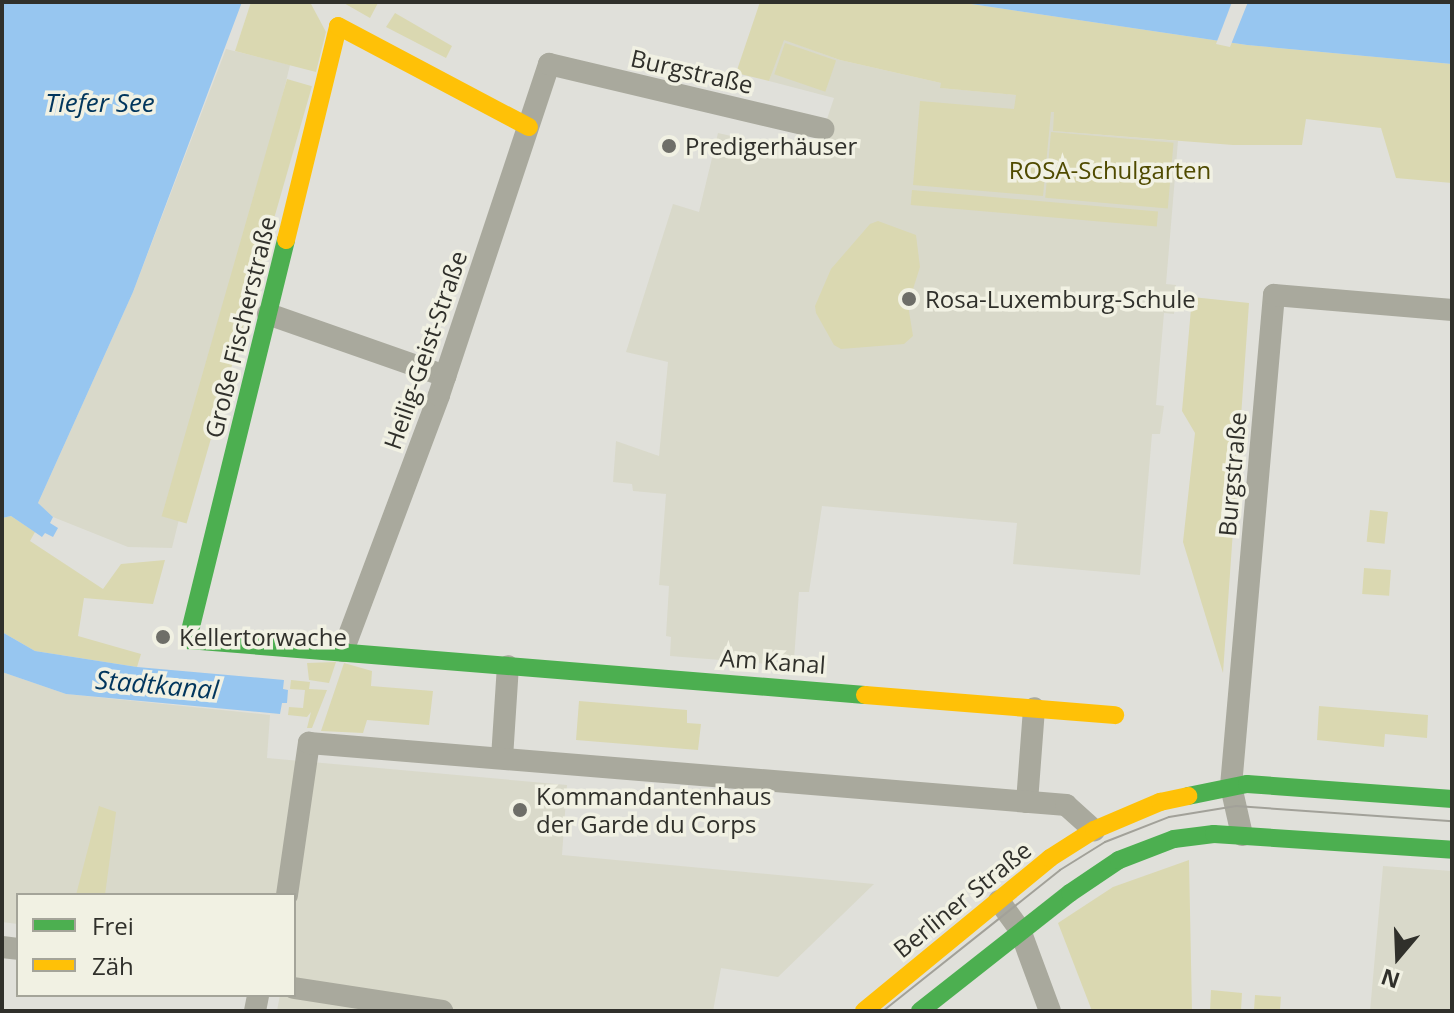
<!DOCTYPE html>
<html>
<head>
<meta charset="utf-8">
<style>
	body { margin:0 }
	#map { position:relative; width:1454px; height:1013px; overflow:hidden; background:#e0e0da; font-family:"Open Sans",sans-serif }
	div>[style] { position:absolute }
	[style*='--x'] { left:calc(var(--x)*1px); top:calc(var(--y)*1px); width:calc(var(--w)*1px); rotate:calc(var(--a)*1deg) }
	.built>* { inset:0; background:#d9d9ca }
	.green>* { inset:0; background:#dad8b1; transform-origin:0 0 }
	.water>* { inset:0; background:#97c6f0 }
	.pier>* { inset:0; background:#e0e0da }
	.street>* { height:22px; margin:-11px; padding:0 11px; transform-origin:11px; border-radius:11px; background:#a9a99d }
	.fast>* { height:18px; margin:-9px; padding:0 9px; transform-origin:9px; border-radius:9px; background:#4caf50 }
	.slow>* { height:18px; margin:-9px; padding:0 9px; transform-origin:9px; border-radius:9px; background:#ffc107 }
	.tram>* { height:2px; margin:-1px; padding:0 1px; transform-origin:1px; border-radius:1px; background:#a2a199 }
	.dots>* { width:22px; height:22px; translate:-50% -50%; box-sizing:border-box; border:4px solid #f1f1e3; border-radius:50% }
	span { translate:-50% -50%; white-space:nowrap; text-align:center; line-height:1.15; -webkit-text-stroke:7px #f1f1e3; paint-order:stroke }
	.street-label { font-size:24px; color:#30302b }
	.poi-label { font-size:24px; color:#30302b }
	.left { translate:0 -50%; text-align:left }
	.park-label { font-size:24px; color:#504b00 }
	.water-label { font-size:26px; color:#01365d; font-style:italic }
	.frame { position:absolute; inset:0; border:4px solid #30302b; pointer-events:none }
	.legend { position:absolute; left:16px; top:893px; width:280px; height:104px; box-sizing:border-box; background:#f1f1e3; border:2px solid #a4a499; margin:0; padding:10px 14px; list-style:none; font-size:24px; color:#30302b }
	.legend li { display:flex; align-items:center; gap:16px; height:40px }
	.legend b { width:40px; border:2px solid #a4a499 }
	.north { position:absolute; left:1358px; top:917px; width:80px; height:80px; -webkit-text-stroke:6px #f1f1e3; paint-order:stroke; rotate:199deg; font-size:22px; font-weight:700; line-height:32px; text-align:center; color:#30302b }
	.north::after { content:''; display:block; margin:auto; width:28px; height:36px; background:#30302b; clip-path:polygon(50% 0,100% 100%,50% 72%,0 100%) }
</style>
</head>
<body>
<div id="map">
	<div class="built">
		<div style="clip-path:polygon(783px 39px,840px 60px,941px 83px,941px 88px,1017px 95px,1015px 108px,1054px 112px,1054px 131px,1178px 141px,1166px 284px,1176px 285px,1174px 314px,1164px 313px,1156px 405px,1164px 406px,1160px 434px,1152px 434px,1140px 575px,1013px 564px,1017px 523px,822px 506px,809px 592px,799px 592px,794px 659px,769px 656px,768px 664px,736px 661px,736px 657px,729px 656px,721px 655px,721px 660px,670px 656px,671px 637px,666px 636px,669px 586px,659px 585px,666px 494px,633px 491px,632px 484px,613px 482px,616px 441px,659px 456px,668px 362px,626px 352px,673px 204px,699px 212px,718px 133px,815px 155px,834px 98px,769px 81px)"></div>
		<div style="clip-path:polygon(226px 49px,290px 65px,172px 548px,128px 547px,53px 517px,38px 503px,133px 292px)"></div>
		<div style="clip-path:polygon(2px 672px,66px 694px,270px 715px,267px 758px,567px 785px,562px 855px,874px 884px,778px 977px,721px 968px,713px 1011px,277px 1011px,280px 995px,294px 995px,294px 895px,18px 895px,18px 924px,2px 922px)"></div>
		<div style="clip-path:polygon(1383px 866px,1452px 871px,1452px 1011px,1370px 1011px)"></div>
	</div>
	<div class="green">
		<div style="clip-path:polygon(251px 2px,310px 2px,326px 32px,316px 72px,235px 51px)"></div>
		<div style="clip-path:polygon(342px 2px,376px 2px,378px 3px,370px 18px)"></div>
		<div style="clip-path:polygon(760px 2px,958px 2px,1247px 45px,1452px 64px,1452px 183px,1396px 178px,1381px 128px,1306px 119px,1302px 145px,1233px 145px,1053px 131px,1054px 112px,1051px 112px,1043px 196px,913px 185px,920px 101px,1014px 109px,1016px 95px,940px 88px,941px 83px,840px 60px,784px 40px,769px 81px,736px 73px)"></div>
		<div style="clip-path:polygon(395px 13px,452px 46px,446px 58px,386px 27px)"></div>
		<div style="left:785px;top:43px;width:54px;height:33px;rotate:19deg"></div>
		<div style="left:287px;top:79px;width:26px;height:455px;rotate:16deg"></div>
		<div style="left:1051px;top:132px;width:123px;height:66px;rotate:5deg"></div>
		<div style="left:912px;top:190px;width:247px;height:15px;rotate:5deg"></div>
		<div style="clip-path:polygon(878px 221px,916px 235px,920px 267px,908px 305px,913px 336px,904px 344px,841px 349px,834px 345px,816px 313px,815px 306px,831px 269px,870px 224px)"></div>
		<div style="clip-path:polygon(1192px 297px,1249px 303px,1223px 673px,1183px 542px,1195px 433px,1182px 411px)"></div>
		<div style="left:1370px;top:510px;width:18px;height:32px;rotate:6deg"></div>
		<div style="clip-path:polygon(11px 516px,35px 532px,30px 541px,103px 589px,121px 564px,165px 560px,153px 604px,84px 598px,78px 636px,141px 654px,137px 667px,35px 651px,2px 632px,2px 518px)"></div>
		<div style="left:1364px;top:568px;width:27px;height:26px;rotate:4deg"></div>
		<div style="clip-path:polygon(336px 662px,329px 683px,309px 680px,307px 663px)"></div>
		<div style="clip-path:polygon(344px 663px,372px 671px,371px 686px,433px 691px,429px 725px,367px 720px,363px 733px,321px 731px)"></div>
		<div style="clip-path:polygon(291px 680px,310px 682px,309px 689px,327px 690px,312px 728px,307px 728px,311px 712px,307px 717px,288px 715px,289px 707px,303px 708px,305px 690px,290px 689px)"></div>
		<div style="clip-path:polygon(579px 701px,687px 710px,687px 723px,701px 724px,698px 750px,576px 740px)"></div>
		<div style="clip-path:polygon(1319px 706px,1428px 715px,1427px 738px,1385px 734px,1384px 747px,1317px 740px)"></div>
		<div style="clip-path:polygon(99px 806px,116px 812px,105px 895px,76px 895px)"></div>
		<div style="clip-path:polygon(1189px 860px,1192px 1011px,1092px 1011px,1058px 923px,1113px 887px)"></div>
		<div style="clip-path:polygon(1211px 990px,1242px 993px,1241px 1011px,1210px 1011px)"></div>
		<div style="left:1255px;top:995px;width:26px;height:16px;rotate:4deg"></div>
	</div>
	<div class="water">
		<div style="clip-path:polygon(2px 2px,242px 2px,133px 292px,38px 503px,53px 517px,50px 523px,58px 528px,53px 537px,45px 533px,42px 537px,11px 516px,2px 518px)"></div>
		<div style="clip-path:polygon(958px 2px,1452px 2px,1452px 64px,1247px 45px)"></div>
		<div style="clip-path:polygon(2px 632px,35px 651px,137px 667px,284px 680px,283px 689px,288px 690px,287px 703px,282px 703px,280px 714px,66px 694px,2px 672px)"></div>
	</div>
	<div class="pier">
		<div style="clip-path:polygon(1232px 2px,1248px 2px,1230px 47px,1216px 44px)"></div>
	</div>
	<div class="street">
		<div style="--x:268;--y:314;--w:188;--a:19.3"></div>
		<div style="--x:343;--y:651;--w:273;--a:-69.4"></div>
		<div style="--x:439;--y:395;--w:349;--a:-71.6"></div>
		<div style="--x:549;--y:64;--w:282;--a:13.3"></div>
		<div style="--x:502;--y:758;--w:92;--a:-86.3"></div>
		<div style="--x:1027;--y:802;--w:94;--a:-85.7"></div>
		<div style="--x:1242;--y:835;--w:50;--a:-102.7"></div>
		<div style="--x:1231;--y:786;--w:493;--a:-85"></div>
		<div style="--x:1274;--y:295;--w:179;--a:4.8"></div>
		<div style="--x:287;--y:895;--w:154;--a:-81.8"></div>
		<div style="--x:309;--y:743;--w:760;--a:4.68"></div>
		<div style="--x:1066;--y:805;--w:38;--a:42"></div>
		<div style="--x:999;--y:901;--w:36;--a:54"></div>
		<div style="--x:1020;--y:930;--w:86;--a:69.7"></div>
		<div style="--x:2;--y:947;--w:16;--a:7"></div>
		<div style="--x:294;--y:988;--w:150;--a:8.8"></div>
		<div style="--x:255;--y:1011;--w:16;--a:-79"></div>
	</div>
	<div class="fast">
		<div style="--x:286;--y:240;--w:412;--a:103.8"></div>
		<div style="--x:188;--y:640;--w:679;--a:4.64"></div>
		<div style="--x:1188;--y:796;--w:60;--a:-11.5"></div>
		<div style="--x:1247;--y:784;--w:206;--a:4.2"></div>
		<div style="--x:920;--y:1011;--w:191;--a:-38.2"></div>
		<div style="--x:1070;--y:893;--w:59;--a:-34"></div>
		<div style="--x:1119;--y:860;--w:59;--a:-20.9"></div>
		<div style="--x:1174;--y:839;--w:40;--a:-7.1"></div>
		<div style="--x:1214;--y:834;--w:239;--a:3.8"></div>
	</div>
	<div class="slow">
		<div style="--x:286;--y:240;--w:220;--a:-76.3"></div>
		<div style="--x:338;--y:26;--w:216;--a:27.9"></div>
		<div style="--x:865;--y:695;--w:251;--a:4.6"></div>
		<div style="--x:864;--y:1011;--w:241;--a:-39.4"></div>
		<div style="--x:1050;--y:858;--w:52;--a:-32.5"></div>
		<div style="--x:1094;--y:830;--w:72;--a:-23"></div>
		<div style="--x:1160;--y:802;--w:29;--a:-12"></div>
	</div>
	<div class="tram">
		<div style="--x:883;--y:1011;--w:226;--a:-38.5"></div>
		<div style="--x:1060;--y:870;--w:53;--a:-31.9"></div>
		<div style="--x:1105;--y:842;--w:69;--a:-21.3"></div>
		<div style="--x:1169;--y:817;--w:68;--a:-9.3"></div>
		<div style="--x:1236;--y:806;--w:217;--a:4"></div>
	</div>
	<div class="dots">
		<div style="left:669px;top:146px;background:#6e6e68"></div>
		<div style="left:909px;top:299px;background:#6e6e68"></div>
		<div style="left:163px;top:637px;background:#6e6e68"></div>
		<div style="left:520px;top:810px;background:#6e6e68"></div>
	</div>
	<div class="street-label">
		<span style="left:692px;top:71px;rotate:13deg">Burgstraße</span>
		<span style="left:240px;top:327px;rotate:-76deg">Große Fischerstraße</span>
		<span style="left:425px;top:350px;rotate:-71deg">Heilig-Geist-Straße</span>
		<span style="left:1232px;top:474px;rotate:-85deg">Burgstraße</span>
		<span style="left:773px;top:661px;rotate:4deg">Am Kanal</span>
		<span style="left:962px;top:899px;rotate:-39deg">Berliner Straße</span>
	</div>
	<div class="poi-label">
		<span class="left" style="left:685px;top:146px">Predigerhäuser</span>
		<span class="left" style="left:925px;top:299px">Rosa-Luxemburg-Schule</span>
		<span class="left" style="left:179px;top:637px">Kellertorwache</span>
		<span class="left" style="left:536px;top:810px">Kommandantenhaus<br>der Garde du Corps</span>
	</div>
	<div class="park-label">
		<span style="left:1110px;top:170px">ROSA-Schulgarten</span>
	</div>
	<div class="water-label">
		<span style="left:100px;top:103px">Tiefer See</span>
		<span style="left:157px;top:685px;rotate:5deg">Stadtkanal</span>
	</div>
	<div class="frame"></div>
	<ul class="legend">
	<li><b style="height:10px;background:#4caf50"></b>Frei</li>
	<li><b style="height:10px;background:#ffc107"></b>Zäh</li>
	</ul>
	<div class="north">N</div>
</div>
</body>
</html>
